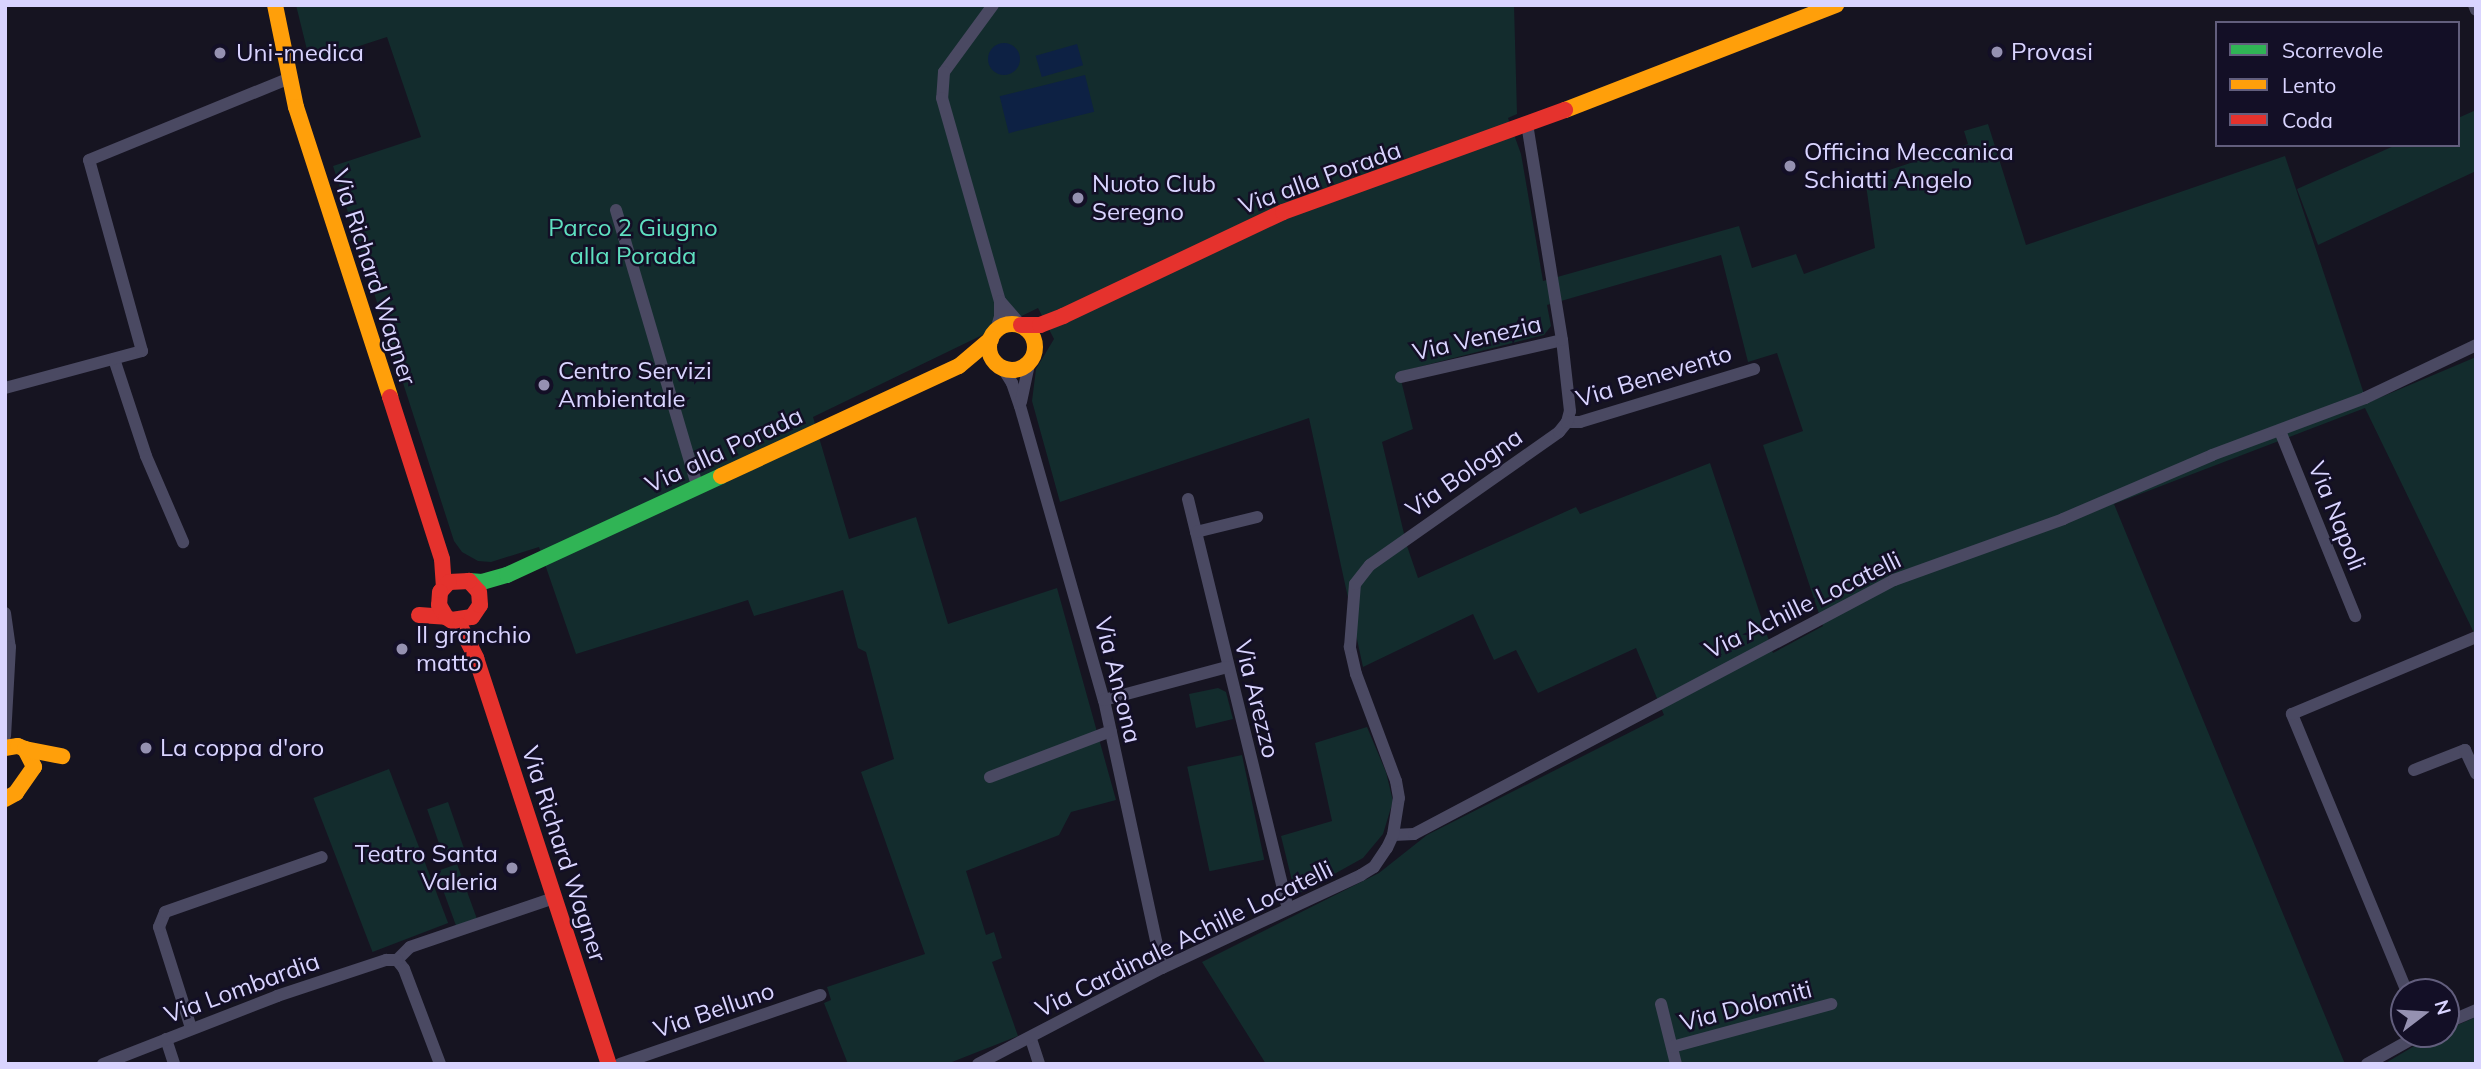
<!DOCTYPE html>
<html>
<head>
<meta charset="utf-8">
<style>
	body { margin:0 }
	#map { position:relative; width:2481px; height:1069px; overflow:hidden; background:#161421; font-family:Mulish,sans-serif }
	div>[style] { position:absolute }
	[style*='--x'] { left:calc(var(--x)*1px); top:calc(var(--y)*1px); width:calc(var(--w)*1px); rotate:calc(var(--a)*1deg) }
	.green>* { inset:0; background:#132c2d; transform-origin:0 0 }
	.water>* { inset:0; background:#0d2144; transform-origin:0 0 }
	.round { border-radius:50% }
	.street>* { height:12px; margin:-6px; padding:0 6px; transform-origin:6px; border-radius:6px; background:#4a4962 }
	.fast>* { height:16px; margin:-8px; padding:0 8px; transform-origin:8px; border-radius:8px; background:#30b455 }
	.slow>* { height:16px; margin:-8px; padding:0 8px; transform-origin:8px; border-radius:8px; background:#ff9f0a }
	.slow>.ring { margin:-8px; padding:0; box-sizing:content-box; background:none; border:16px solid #ff9f0a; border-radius:50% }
	.jam>* { height:16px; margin:-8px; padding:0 8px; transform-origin:8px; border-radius:8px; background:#e5322d }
	.dots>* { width:19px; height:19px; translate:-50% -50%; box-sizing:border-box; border:4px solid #130f26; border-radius:50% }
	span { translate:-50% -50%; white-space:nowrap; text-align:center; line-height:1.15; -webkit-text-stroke:5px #130f26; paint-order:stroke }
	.poi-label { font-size:24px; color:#d9d4ff }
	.left { translate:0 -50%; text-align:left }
	.right { translate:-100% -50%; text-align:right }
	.street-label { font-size:24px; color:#d9d4ff }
	.park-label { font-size:24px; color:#5fe0c0 }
	.frame { position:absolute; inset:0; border:7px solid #d9d4ff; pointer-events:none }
	.legend { position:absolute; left:2215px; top:21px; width:245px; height:126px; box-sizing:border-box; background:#130f26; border:2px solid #625e7d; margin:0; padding:9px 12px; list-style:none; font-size:21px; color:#d9d4ff }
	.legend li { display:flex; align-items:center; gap:14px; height:35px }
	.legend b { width:35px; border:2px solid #625e7d }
	.north { position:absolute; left:2390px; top:978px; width:70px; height:70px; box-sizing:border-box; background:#130f26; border:2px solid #625e7d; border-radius:50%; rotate:73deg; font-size:19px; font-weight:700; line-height:28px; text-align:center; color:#d9d4ff }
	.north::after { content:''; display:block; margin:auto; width:24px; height:32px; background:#9591b1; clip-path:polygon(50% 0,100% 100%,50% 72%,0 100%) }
</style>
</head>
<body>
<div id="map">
	<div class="green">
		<div style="clip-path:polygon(evenodd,296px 5px,1514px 5px,1517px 114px,1508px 118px,1521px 154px,1543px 281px,1739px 226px,1752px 268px,1796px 254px,1804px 274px,1875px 248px,1865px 178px,1968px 144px,1964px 131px,1988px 124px,2026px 245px,2285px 156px,2367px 403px,2476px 357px,2476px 637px,2365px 408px,2114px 504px,2345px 1064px,1266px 1064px,1202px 962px,1379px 873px,1427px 835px,1664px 715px,1636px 648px,1538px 693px,1516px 650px,1494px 660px,1473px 614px,1363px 667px,1309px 418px,1060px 502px,1032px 401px,1036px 369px,1054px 339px,1038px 308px,813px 417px,849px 539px,916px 517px,948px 624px,1057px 588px,1116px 800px,1071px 812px,1059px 835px,966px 871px,986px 935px,994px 932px,1002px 958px,992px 962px,1018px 1036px,947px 1064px,848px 1064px,824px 1003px,831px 1000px,827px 987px,925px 954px,861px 772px,894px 759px,866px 652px,858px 648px,843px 590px,754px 616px,748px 600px,576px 654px,539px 547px,491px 562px,478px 561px,462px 552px,454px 541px,333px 166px,421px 137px,387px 37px,310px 62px,296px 5px,1721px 255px,1748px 362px,1777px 353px,1803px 431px,1763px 445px,1823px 626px,1773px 653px,1710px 463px,1580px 514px,1576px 507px,1418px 578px,1407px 546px,1382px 442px,1413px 429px,1399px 372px,1544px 335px,1551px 326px,1547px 305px,1721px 255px)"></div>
		<div style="clip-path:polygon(2476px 110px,2476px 171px,2318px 245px,2297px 189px,2396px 145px,2458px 145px,2458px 118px)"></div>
		<div style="clip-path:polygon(1218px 688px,1226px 692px,1233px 719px,1196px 728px,1189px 694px)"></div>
		<div style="clip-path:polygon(1367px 727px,1386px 772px,1393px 801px,1383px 834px,1363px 858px,1300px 893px,1294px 889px,1281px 836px,1332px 821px,1315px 743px)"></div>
		<div style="left:1242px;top:755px;width:107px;height:56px;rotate:78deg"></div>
		<div style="left:389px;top:769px;width:165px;height:81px;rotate:69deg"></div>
		<div style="left:448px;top:802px;width:49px;height:22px;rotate:71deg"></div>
		<div style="left:457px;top:864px;width:58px;height:22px;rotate:70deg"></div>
		<div style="clip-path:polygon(2476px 1017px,2476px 1064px,2384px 1064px,2431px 1036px,2446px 1034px,2446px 1030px)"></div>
	</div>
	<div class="water">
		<div class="round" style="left:988px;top:43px;width:32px;height:32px"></div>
		<div style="left:1077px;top:44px;width:22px;height:43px;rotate:74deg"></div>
		<div style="left:1085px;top:75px;width:38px;height:88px;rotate:76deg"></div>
	</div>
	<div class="street">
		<div style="--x:993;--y:5;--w:83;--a:126.2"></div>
		<div style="--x:944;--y:72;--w:26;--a:94"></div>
		<div style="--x:942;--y:98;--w:211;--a:74.1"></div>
		<div style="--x:1000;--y:301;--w:32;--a:49"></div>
		<div style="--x:2474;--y:5;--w:5;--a:68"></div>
		<div style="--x:616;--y:210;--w:288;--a:73.6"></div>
		<div style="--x:995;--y:333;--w:17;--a:-73"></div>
		<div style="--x:1000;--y:317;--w:16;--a:-90"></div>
		<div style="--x:114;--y:359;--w:102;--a:71.7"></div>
		<div style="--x:146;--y:456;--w:94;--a:66.7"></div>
		<div style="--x:1002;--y:367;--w:19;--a:58"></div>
		<div style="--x:1012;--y:383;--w:24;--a:71"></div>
		<div style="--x:1020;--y:406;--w:306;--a:74.1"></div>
		<div style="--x:1104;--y:700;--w:274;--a:77.8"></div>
		<div style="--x:1401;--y:377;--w:165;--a:-12.9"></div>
		<div style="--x:5;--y:388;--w:142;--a:-15.1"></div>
		<div style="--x:142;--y:351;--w:198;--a:-105.5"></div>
		<div style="--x:89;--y:160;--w:217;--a:-22.2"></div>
		<div style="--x:1021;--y:402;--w:40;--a:-78"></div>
		<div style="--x:1567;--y:422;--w:13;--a:0"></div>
		<div style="--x:1580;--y:422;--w:182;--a:-16.9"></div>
		<div style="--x:2280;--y:431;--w:200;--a:67.9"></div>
		<div style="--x:1188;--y:499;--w:422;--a:76.3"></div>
		<div style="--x:1196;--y:532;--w:63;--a:-13.8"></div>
		<div style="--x:5;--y:613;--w:34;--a:82"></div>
		<div style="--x:10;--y:647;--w:89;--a:93.2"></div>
		<div style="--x:1104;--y:700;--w:127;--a:-15"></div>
		<div style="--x:2414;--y:770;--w:55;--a:-21.4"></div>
		<div style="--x:2465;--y:750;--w:26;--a:65"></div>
		<div style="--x:990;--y:777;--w:129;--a:-20.8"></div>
		<div style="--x:1393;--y:835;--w:21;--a:-3"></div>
		<div style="--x:1414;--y:834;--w:543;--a:-27.89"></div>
		<div style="--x:1894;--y:580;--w:180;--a:-19.8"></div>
		<div style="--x:2063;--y:519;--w:162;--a:-23.2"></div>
		<div style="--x:2212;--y:455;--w:163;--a:-20.4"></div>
		<div style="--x:2365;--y:398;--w:123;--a:-25.5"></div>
		<div style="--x:397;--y:960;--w:18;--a:-45"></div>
		<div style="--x:410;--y:947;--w:152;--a:-18.8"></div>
		<div style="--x:397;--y:960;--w:11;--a:52"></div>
		<div style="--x:404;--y:969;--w:102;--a:69.2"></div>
		<div style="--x:2407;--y:992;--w:301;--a:-112.5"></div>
		<div style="--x:2292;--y:714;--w:199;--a:-22.7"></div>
		<div style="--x:1661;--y:1004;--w:62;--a:76"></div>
		<div style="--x:2446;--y:1023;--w:33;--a:-23"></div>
		<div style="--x:191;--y:1028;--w:106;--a:-107.6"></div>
		<div style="--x:159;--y:927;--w:16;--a:-68"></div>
		<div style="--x:165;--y:912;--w:166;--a:-19.3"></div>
		<div style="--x:166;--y:1039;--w:26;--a:72"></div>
		<div style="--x:1031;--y:1039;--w:26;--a:72"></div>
		<div style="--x:1672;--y:1047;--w:165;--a:-15.1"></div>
		<div style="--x:103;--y:1064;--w:187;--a:-21.3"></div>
		<div style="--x:277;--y:996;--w:115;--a:-18.3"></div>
		<div style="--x:386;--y:960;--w:11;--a:0"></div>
		<div style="--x:620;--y:1064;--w:212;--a:-19"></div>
		<div style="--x:978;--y:1064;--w:208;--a:-27.6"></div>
		<div style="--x:1162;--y:968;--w:220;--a:-25"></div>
		<div style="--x:1361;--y:875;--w:15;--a:-32"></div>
		<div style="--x:1374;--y:867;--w:23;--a:-56"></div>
		<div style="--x:1387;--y:848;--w:14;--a:-65"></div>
		<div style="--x:1393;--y:835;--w:37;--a:-81"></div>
		<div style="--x:1399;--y:798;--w:17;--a:-100"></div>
		<div style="--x:1396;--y:781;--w:114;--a:-110.5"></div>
		<div style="--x:1356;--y:674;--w:28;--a:-103"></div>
		<div style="--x:1350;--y:647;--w:63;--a:-85.5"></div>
		<div style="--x:1355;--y:584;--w:24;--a:-52"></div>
		<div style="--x:1370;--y:565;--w:231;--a:-35.1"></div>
		<div style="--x:1559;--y:432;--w:13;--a:-51"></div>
		<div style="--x:1567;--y:422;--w:11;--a:-75"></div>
		<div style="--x:1570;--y:411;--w:71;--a:-96.4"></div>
		<div style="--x:1562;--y:340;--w:218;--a:-99.2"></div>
		<div style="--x:2367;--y:1064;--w:62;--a:-29.1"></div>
	</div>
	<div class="fast">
		<div style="--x:469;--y:581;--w:13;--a:4"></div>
		<div style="--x:482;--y:582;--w:26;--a:-16"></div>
		<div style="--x:507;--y:575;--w:236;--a:-24.8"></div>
	</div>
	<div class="slow">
		<div style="--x:275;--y:5;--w:104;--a:78.4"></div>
		<div style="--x:296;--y:107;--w:305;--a:72"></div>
		<div style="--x:1565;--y:110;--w:291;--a:-21.2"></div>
		<div class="ring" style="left:989px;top:324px;width:30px;height:30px"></div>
		<div style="--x:721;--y:476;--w:262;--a:-24.8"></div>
		<div style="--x:959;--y:366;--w:42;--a:-40.2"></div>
		<div style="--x:5;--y:748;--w:13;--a:-9"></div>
		<div style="--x:18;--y:746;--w:8;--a:23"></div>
		<div style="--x:25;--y:749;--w:20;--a:63"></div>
		<div style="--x:34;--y:767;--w:32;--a:125"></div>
		<div style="--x:16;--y:793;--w:13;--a:151"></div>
		<div style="--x:25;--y:749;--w:38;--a:11"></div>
	</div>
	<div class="jam">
		<div style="--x:1021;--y:325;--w:19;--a:0"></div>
		<div style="--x:1040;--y:325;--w:25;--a:-21"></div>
		<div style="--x:1063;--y:316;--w:243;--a:-25.3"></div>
		<div style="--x:1283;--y:212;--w:300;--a:-19.9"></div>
		<div style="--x:390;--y:397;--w:170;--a:72.2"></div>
		<div style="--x:442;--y:559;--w:27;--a:86"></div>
		<div style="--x:419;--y:615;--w:27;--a:4"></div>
		<div style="--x:452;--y:620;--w:20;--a:-9"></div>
		<div style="--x:472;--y:617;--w:14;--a:-56"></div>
		<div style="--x:480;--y:605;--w:13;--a:-94"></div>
		<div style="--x:479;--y:592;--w:15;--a:-132"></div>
		<div style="--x:469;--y:581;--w:20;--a:177"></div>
		<div style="--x:449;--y:582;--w:13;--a:132"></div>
		<div style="--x:440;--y:592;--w:13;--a:94"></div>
		<div style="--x:439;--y:605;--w:14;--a:60"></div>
		<div style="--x:446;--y:617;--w:17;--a:33"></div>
		<div style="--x:460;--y:626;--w:36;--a:63"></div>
		<div style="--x:476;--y:658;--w:427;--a:71.9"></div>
	</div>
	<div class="dots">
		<div style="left:1997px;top:52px;background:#9591b1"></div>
		<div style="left:220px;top:53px;background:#9591b1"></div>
		<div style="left:1790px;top:166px;background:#9591b1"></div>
		<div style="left:1078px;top:198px;background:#9591b1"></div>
		<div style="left:544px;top:385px;background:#9591b1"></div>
		<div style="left:402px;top:649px;background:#9591b1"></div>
		<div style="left:146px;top:748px;background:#9591b1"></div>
		<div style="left:512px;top:868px;background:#9591b1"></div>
	</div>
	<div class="poi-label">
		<span class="left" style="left:2011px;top:52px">Provasi</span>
		<span class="left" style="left:236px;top:53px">Uni-medica</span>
		<span class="left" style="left:1804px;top:166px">Officina Meccanica<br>Schiatti Angelo</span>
		<span class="left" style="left:1092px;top:198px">Nuoto Club<br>Seregno</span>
		<span class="left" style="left:558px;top:385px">Centro Servizi<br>Ambientale</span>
		<span class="left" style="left:416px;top:649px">Il granchio<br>matto</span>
		<span class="left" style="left:160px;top:748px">La coppa d'oro</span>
		<span class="right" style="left:498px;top:868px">Teatro Santa<br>Valeria</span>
	</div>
	<div class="street-label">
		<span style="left:1320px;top:178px;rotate:-20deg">Via alla Porada</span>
		<span style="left:374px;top:277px;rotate:72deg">Via Richard Wagner</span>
		<span style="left:1477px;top:338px;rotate:-13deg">Via Venezia</span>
		<span style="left:1654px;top:376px;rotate:-17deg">Via Benevento</span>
		<span style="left:724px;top:450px;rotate:-25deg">Via alla Porada</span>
		<span style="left:1464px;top:473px;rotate:-35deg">Via Bologna</span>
		<span style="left:2337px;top:516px;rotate:68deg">Via Napoli</span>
		<span style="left:1803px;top:605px;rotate:-26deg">Via Achille Locatelli</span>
		<span style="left:1118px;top:680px;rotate:76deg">Via Ancona</span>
		<span style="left:1257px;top:699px;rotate:76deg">Via Arezzo</span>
		<span style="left:564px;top:854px;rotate:72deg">Via Richard Wagner</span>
		<span style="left:1184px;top:939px;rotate:-26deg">Via Cardinale Achille Locatelli</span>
		<span style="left:242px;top:988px;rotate:-20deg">Via Lombardia</span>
		<span style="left:1746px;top:1006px;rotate:-15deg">Via Dolomiti</span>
		<span style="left:714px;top:1010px;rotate:-19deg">Via Belluno</span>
	</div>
	<div class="park-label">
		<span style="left:633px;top:242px">Parco 2 Giugno<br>alla Porada</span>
	</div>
	<div class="frame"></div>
	<ul class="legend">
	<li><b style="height:9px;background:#30b455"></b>Scorrevole</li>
	<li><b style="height:9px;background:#ff9f0a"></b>Lento</li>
	<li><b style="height:9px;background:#e5322d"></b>Coda</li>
	</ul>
	<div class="north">N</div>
</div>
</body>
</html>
